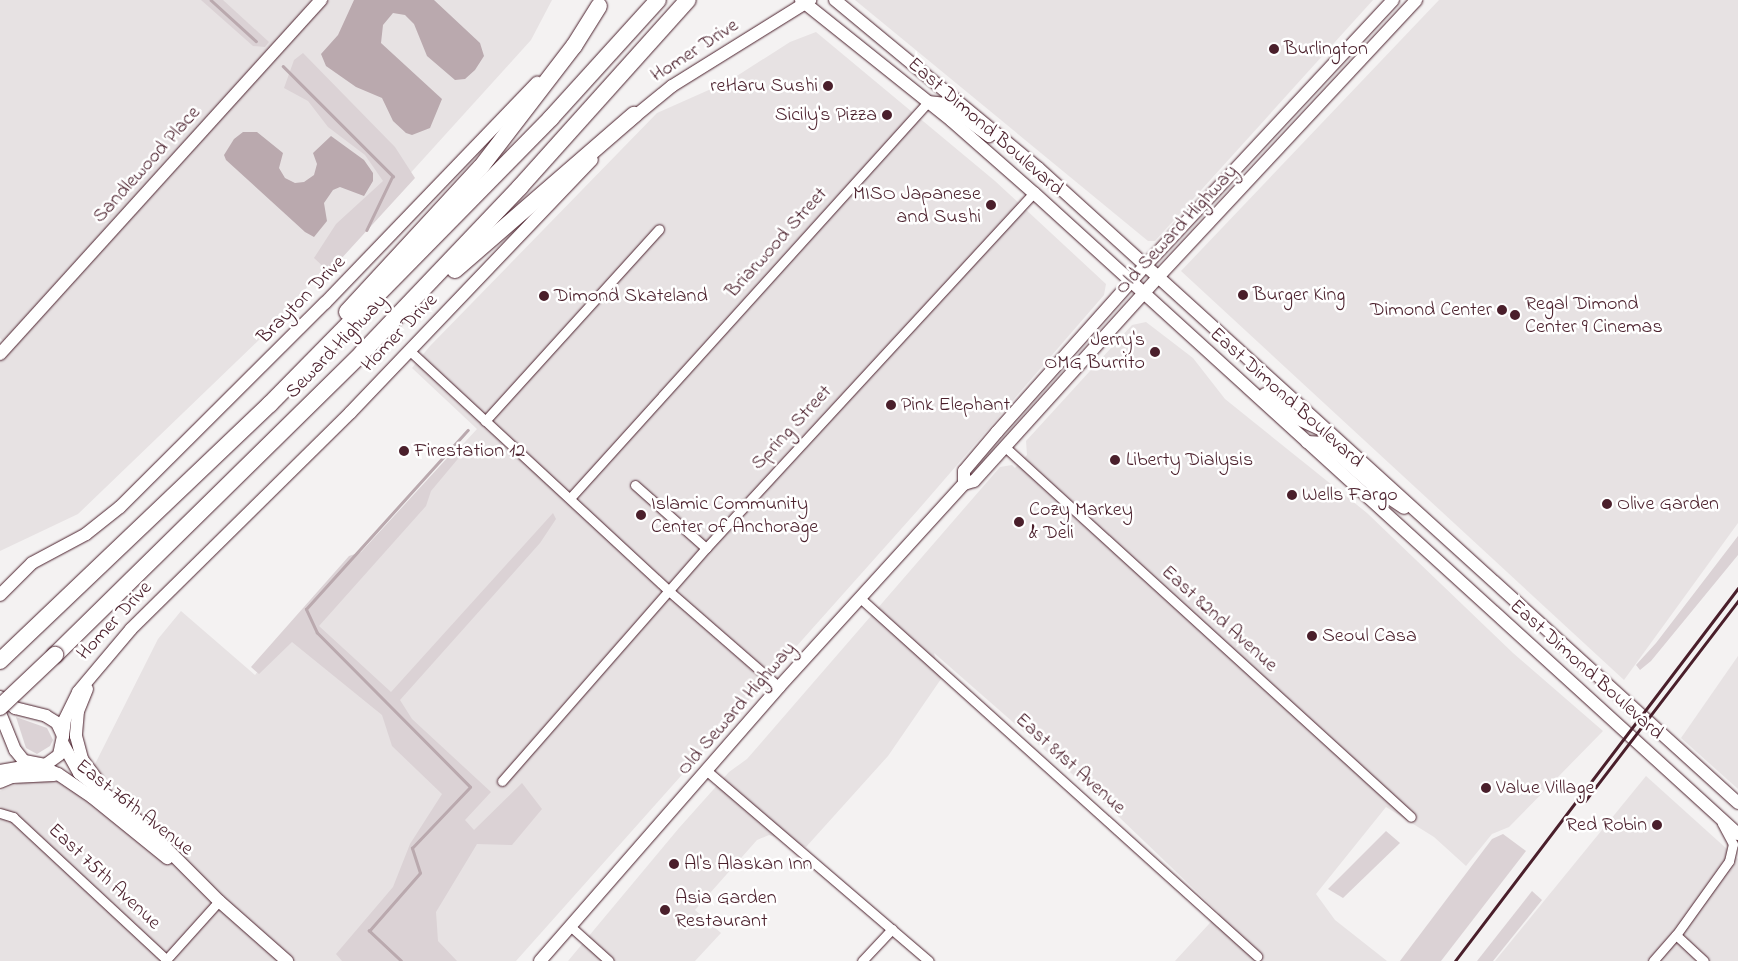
<!DOCTYPE html>
<html>
<head>
<meta charset="utf-8">
<style>
	body { margin:0 }
	#map { position:relative; width:1738px; height:961px; overflow:hidden; background:#f4f2f2; font-family:"Indie Flower",sans-serif }
	div>[style] { position:absolute }
	[style*='--x'] { left:calc(var(--x)*1px); top:calc(var(--y)*1px); width:calc(var(--w)*1px); rotate:calc(var(--a)*1deg) }
	.built>* { inset:0; background:#e7e2e3 }
	.green>* { inset:0; background:#dbd2d5 }
	.water>* { inset:0; background:#baa9ae }
	.stream>* { height:2.5px; margin:-1.25px; padding:0 1.25px; transform-origin:1.25px; border-radius:1.25px; background:#baa9ae }
	.roads { filter:drop-shadow(0 0 1px #4a1f2b) drop-shadow(0 0 1px #4a1f2b) }
	.street>* { height:9px; margin:-4.5px; padding:0 4.5px; transform-origin:4.5px; border-radius:4.5px; background:#fff }
	.secondary>* { height:12px; margin:-6px; padding:0 6px; transform-origin:6px; border-radius:6px; background:#fff }
	.highway>* { height:16px; margin:-8px; padding:0 8px; transform-origin:8px; border-radius:8px; background:#fff }
	.rail>* { height:2.5px; margin:-1.25px; padding:0 1.25px; transform-origin:1.25px; border-radius:1.25px; background:#4a1f2b }
	.bridges { filter:drop-shadow(0 0 1px #4a1f2b) drop-shadow(0 0 1px #4a1f2b) }
	.highway-bridge>* { height:16px; margin:-8px; padding:0 8px; transform-origin:8px; border-radius:8px; background:#fff }
	.dots>* { width:14px; height:14px; translate:-50% -50%; box-sizing:border-box; border:2px solid #fff; border-radius:50% }
	span { translate:-50% -50%; white-space:nowrap; text-align:center; line-height:1.15; -webkit-text-stroke:5px #fff; paint-order:stroke }
	.poi-label { font-size:20px; color:#4a1f2b }
	.left { translate:0 -50%; text-align:left }
	.right { translate:-100% -50%; text-align:right }
	.street-label { font-size:20px; color:#4a1f2b }
</style>
</head>
<body>
<div id="map">
	<div class="built">
		<div style="clip-path:polygon(0 0,552px 0,531px 40px,261px 338px,78px 514px,0 551px,0 358px,10px 347px,0 338px)"></div>
		<div style="clip-path:polygon(855px 0,1373px 0,1155px 241px,1148px 241px)"></div>
		<div style="clip-path:polygon(1439px 0,1738px 0,1738px 523px,1624px 680px,1181px 271px)"></div>
		<div style="clip-path:polygon(816px 32px,995px 181px,1106px 284px,1104px 295px,918px 510px,516px 961px,0 961px,0 791px,19px 783px,45px 779px,77px 787px,95px 764px,158px 639px,181px 611px,255px 675px,288px 634px,477px 429px,412px 368px,430px 346px,657px 113px,729px 81px,790px 42px)"></div>
		<div style="clip-path:polygon(1146px 322px,1193px 358px,1225px 399px,1367px 513px,1513px 653px,1603px 731px,1509px 827px,1492px 834px,1466px 866px,1434px 837px,1386px 807px,1316px 894px,1335px 920px,1387px 961px,1175px 961px,1219px 913px,1095px 794px,934px 653px,941px 679px,888px 756px,806px 847px,769px 835px,757px 840px,695px 910px,721px 933px,695px 961px,568px 961px,679px 828px,729px 772px,747px 759px,1000px 467px,1012px 465px,1015px 468px,1027px 455px,1026px 441px,1132px 325px)"></div>
		<div style="clip-path:polygon(1738px 656px,1738px 789px,1681px 738px)"></div>
		<div style="clip-path:polygon(1646px 776px,1738px 859px,1738px 961px,1495px 961px)"></div>
	</div>
	<div class="green">
		<div style="clip-path:polygon(201px 0,223px 0,269px 42px,265px 47px,253px 46px)"></div>
		<div style="clip-path:polygon(303px 53px,395px 147px,415px 178px,329px 272px,314px 258px,336px 224px,383px 181px,365px 155px,328px 127px,308px 101px,284px 88px,294px 60px)"></div>
		<div style="clip-path:polygon(460px 444px,467px 448px,431px 491px,426px 506px,319px 626px,391px 692px,553px 513px,556px 519px,540px 543px,400px 700px,412px 719px,491px 792px,465px 820px,474px 830px,522px 783px,542px 809px,512px 845px,477px 844px,436px 912px,438px 941px,457px 961px,342px 961px,336px 954px,393px 887px,410px 844px,442px 794px,392px 746px,382px 715px,292px 642px,259px 674px,251px 667px,349px 556px,361px 552px)"></div>
		<div style="clip-path:polygon(1738px 536px,1738px 555px,1651px 661px,1640px 670px,1636px 665px,1656px 643px)"></div>
		<div style="clip-path:polygon(16px 717px,47px 728px,53px 740px,50px 746px,37px 754px,26px 748px)"></div>
		<div style="clip-path:polygon(1386px 831px,1400px 843px,1343px 898px,1328px 889px)"></div>
		<div style="clip-path:polygon(1503px 834px,1526px 851px,1441px 961px,1400px 961px,1492px 839px)"></div>
		<div style="clip-path:polygon(1532px 891px,1542px 900px,1493px 961px,1477px 961px)"></div>
	</div>
	<div class="water">
		<div style="clip-path:polygon(354px 0,434px 0,480px 43px,484px 56px,475px 70px,465px 79px,455px 80px,427px 56px,414px 24px,405px 15px,393px 13px,383px 25px,381px 43px,442px 99px,430px 128px,412px 135px,406px 133px,393px 121px,382px 98px,356px 87px,326px 66px,321px 54px,338px 35px)"></div>
		<div style="clip-path:polygon(243px 132px,257px 132px,283px 153px,279px 168px,285px 178px,295px 183px,304px 182px,314px 175px,317px 164px,313px 153px,331px 136px,364px 160px,373px 173px,373px 181px,364px 196px,340px 187px,333px 190px,324px 203px,327px 221px,314px 237px,305px 232px,226px 160px,224px 155px,234px 139px)"></div>
	</div>
	<div class="stream">
		<div style="--x:211;--y:0;--w:61;--a:42.3"></div>
		<div style="--x:283;--y:66;--w:156;--a:45"></div>
		<div style="--x:393;--y:176;--w:60;--a:115.7"></div>
		<div style="--x:401;--y:961;--w:44;--a:-136.8"></div>
		<div style="--x:369;--y:931;--w:77;--a:-48.7"></div>
		<div style="--x:420;--y:873;--w:26;--a:-108"></div>
		<div style="--x:412;--y:848;--w:84;--a:-46.4"></div>
		<div style="--x:470;--y:787;--w:217;--a:-134.8"></div>
		<div style="--x:317;--y:633;--w:26;--a:-115"></div>
		<div style="--x:306;--y:609;--w:241;--a:-47.9"></div>
	</div>
	<div class="roads">
		<div class="street">
			<div style="--x:410;--y:351;--w:353;--a:42.8"></div>
			<div style="--x:669;--y:591;--w:146;--a:41.1"></div>
			<div style="--x:485;--y:421;--w:259;--a:-47.8"></div>
			<div style="--x:1005;--y:447;--w:549;--a:42.34"></div>
			<div style="--x:635;--y:485;--w:95;--a:41.6"></div>
			<div style="--x:571;--y:497;--w:532;--a:-47.89"></div>
			<div style="--x:860;--y:598;--w:535;--a:42.04"></div>
			<div style="--x:707;--y:771;--w:292;--a:40.6"></div>
			<div style="--x:502;--y:781;--w:310;--a:-48.8"></div>
			<div style="--x:706;--y:548;--w:483;--a:-47.3"></div>
			<div style="--x:0;--y:813;--w:14;--a:17"></div>
			<div style="--x:13;--y:817;--w:210;--a:42.9"></div>
			<div style="--x:570;--y:926;--w:52;--a:41.9"></div>
			<div style="--x:1676;--y:935;--w:38;--a:43"></div>
			<div style="--x:165;--y:961;--w:81;--a:-48"></div>
			<div style="--x:862;--y:961;--w:44;--a:-46.8"></div>
			<div style="--x:1653;--y:961;--w:35;--a:-49"></div>
			<div style="--x:1676;--y:935;--w:91;--a:-54.4"></div>
			<div style="--x:1729;--y:861;--w:17;--a:-77"></div>
			<div style="--x:1733;--y:844;--w:24;--a:-118"></div>
		</div>
		<div class="secondary">
			<div style="--x:801;--y:0;--w:193;--a:38.7"></div>
			<div style="--x:952;--y:121;--w:109;--a:41.3"></div>
			<div style="--x:1034;--y:193;--w:952;--a:42.32"></div>
			<div style="--x:835;--y:0;--w:264;--a:39.6"></div>
			<div style="--x:1038;--y:168;--w:945;--a:42.21"></div>
			<div style="--x:928;--y:102;--w:18;--a:6"></div>
			<div style="--x:946;--y:104;--w:54;--a:36.7"></div>
			<div style="--x:628;--y:122;--w:57;--a:-39.3"></div>
			<div style="--x:672;--y:86;--w:163;--a:-31.9"></div>
			<div style="--x:0;--y:354;--w:478;--a:-47.8"></div>
			<div style="--x:1265;--y:394;--w:39;--a:38"></div>
			<div style="--x:1296;--y:418;--w:31;--a:25"></div>
			<div style="--x:1307;--y:442;--w:18;--a:3"></div>
			<div style="--x:1325;--y:443;--w:72;--a:41.6"></div>
			<div style="--x:1379;--y:491;--w:30;--a:34"></div>
			<div style="--x:964;--y:484;--w:13;--a:-90"></div>
			<div style="--x:964;--y:471;--w:51;--a:-49.8"></div>
			<div style="--x:997;--y:432;--w:224;--a:-48.3"></div>
			<div style="--x:1146;--y:265;--w:362;--a:-47"></div>
			<div style="--x:0;--y:595;--w:45;--a:-45"></div>
			<div style="--x:32;--y:563;--w:61;--a:-28.2"></div>
			<div style="--x:86;--y:534;--w:43;--a:-38.5"></div>
			<div style="--x:120;--y:507;--w:289;--a:-44.9"></div>
			<div style="--x:325;--y:303;--w:306;--a:-46.1"></div>
			<div style="--x:87;--y:689;--w:24;--a:112"></div>
			<div style="--x:78;--y:711;--w:25;--a:95"></div>
			<div style="--x:76;--y:736;--w:24;--a:75"></div>
			<div style="--x:82;--y:759;--w:27;--a:54"></div>
			<div style="--x:0;--y:697;--w:19;--a:36"></div>
			<div style="--x:15;--y:708;--w:32;--a:14"></div>
			<div style="--x:46;--y:716;--w:13;--a:32"></div>
			<div style="--x:57;--y:723;--w:14;--a:65"></div>
			<div style="--x:63;--y:736;--w:19;--a:102"></div>
			<div style="--x:59;--y:755;--w:17;--a:144"></div>
			<div style="--x:45;--y:765;--w:21;--a:-169"></div>
			<div style="--x:24;--y:761;--w:14;--a:-129"></div>
			<div style="--x:15;--y:750;--w:40;--a:-112"></div>
			<div style="--x:63;--y:736;--w:17;--a:-83"></div>
			<div style="--x:65;--y:719;--w:30;--a:-64"></div>
			<div style="--x:78;--y:692;--w:82;--a:-49.9"></div>
			<div style="--x:131;--y:629;--w:308;--a:-44.6"></div>
			<div style="--x:350;--y:413;--w:350;--a:-46.3"></div>
			<div style="--x:63;--y:744;--w:33;--a:61"></div>
			<div style="--x:79;--y:773;--w:78;--a:38.8"></div>
			<div style="--x:140;--y:822;--w:112;--a:45"></div>
			<div style="--x:219;--y:901;--w:91;--a:41.4"></div>
			<div style="--x:40;--y:766;--w:20;--a:24"></div>
			<div style="--x:58;--y:774;--w:41;--a:34.1"></div>
			<div style="--x:92;--y:797;--w:97;--a:39.1"></div>
			<div style="--x:0;--y:771;--w:34;--a:-10"></div>
			<div style="--x:0;--y:782;--w:13;--a:-23"></div>
			<div style="--x:12;--y:777;--w:42;--a:-2.7"></div>
			<div style="--x:540;--y:961;--w:364;--a:-48.9"></div>
			<div style="--x:779;--y:687;--w:275;--a:-47.7"></div>
			<div style="--x:964;--y:484;--w:10;--a:-17"></div>
			<div style="--x:974;--y:481;--w:276;--a:-47.9"></div>
			<div style="--x:1159;--y:276;--w:377;--a:-47"></div>
		</div>
		<div class="highway">
			<div style="--x:455;--y:270;--w:237;--a:-40.9"></div>
			<div style="--x:347;--y:312;--w:197;--a:-47.3"></div>
			<div style="--x:481;--y:167;--w:153;--a:-52.5"></div>
			<div style="--x:574;--y:46;--w:47;--a:-58"></div>
			<div style="--x:55;--y:655;--w:431;--a:-44.5"></div>
			<div style="--x:362;--y:353;--w:229;--a:-46.4"></div>
			<div style="--x:520;--y:187;--w:251;--a:-48.1"></div>
			<div style="--x:0;--y:661;--w:373;--a:-43.6"></div>
			<div style="--x:270;--y:404;--w:401;--a:-45.5"></div>
			<div style="--x:551;--y:118;--w:159;--a:-47.8"></div>
		</div>
	</div>
	<div class="rail">
		<div style="--x:1585;--y:801;--w:252;--a:-52.6"></div>
		<div style="--x:1455;--y:961;--w:468;--a:-52.8"></div>
	</div>
	<div class="bridges">
		<div class="highway-bridge">
			<div style="--x:0;--y:707;--w:76;--a:-43.4"></div>
		</div>
	</div>
	<div class="dots">
		<div style="left:1274px;top:49px;background:#4a1f2b"></div>
		<div style="left:828px;top:86px;background:#4a1f2b"></div>
		<div style="left:887px;top:115px;background:#4a1f2b"></div>
		<div style="left:991px;top:205px;background:#4a1f2b"></div>
		<div style="left:1243px;top:295px;background:#4a1f2b"></div>
		<div style="left:544px;top:296px;background:#4a1f2b"></div>
		<div style="left:1502px;top:310px;background:#4a1f2b"></div>
		<div style="left:1515px;top:315px;background:#4a1f2b"></div>
		<div style="left:1155px;top:352px;background:#4a1f2b"></div>
		<div style="left:891px;top:405px;background:#4a1f2b"></div>
		<div style="left:404px;top:451px;background:#4a1f2b"></div>
		<div style="left:1115px;top:460px;background:#4a1f2b"></div>
		<div style="left:1292px;top:495px;background:#4a1f2b"></div>
		<div style="left:1607px;top:504px;background:#4a1f2b"></div>
		<div style="left:641px;top:515px;background:#4a1f2b"></div>
		<div style="left:1019px;top:522px;background:#4a1f2b"></div>
		<div style="left:1312px;top:636px;background:#4a1f2b"></div>
		<div style="left:1486px;top:788px;background:#4a1f2b"></div>
		<div style="left:1657px;top:825px;background:#4a1f2b"></div>
		<div style="left:674px;top:864px;background:#4a1f2b"></div>
		<div style="left:665px;top:910px;background:#4a1f2b"></div>
	</div>
	<div class="poi-label">
		<span class="left" style="left:1284px;top:49px">Burlington</span>
		<span class="right" style="left:818px;top:86px">reHaru Sushi</span>
		<span class="right" style="left:877px;top:115px">Sicily's Pizza</span>
		<span class="right" style="left:981px;top:206px">MISO Japanese<br>and Sushi</span>
		<span class="left" style="left:1253px;top:295px">Burger King</span>
		<span class="left" style="left:554px;top:296px">Dimond Skateland</span>
		<span class="left" style="left:1525px;top:316px">Regal Dimond<br>Center 9 Cinemas</span>
		<span class="right" style="left:1492px;top:310px">Dimond Center</span>
		<span class="right" style="left:1145px;top:352px">Jerry's<br>OMG Burrito</span>
		<span class="left" style="left:901px;top:405px">Pink Elephant</span>
		<span class="left" style="left:414px;top:451px">Firestation 12</span>
		<span class="left" style="left:1126px;top:460px">Liberty Dialysis</span>
		<span class="left" style="left:1302px;top:495px">Wells Fargo</span>
		<span class="left" style="left:651px;top:516px">Islamic Community<br>Center of Anchorage</span>
		<span class="left" style="left:1617px;top:504px">Olive Garden</span>
		<span class="left" style="left:1029px;top:522px">Cozy Markey<br>&amp; Deli</span>
		<span class="left" style="left:1322px;top:636px">Seoul Casa</span>
		<span class="left" style="left:1496px;top:788px">Value Village</span>
		<span class="right" style="left:1647px;top:825px">Red Robin</span>
		<span class="left" style="left:684px;top:864px">Al's Alaskan Inn</span>
		<span class="left" style="left:675px;top:910px">Asia Garden<br>Restaurant</span>
	</div>
	<div class="street-label">
		<span style="left:695px;top:51px;rotate:-33deg">Homer Drive</span>
		<span style="left:985px;top:127px;rotate:41deg">East Dimond Boulevard</span>
		<span style="left:147px;top:165px;rotate:-48deg">Sandlewood Place</span>
		<span style="left:1177px;top:230px;rotate:-47deg">Old Seward Highway</span>
		<span style="left:777px;top:243px;rotate:-48deg">Briarwood Street</span>
		<span style="left:302px;top:300px;rotate:-45deg">Brayton Drive</span>
		<span style="left:400px;top:333px;rotate:-46deg">Homer Drive</span>
		<span style="left:337px;top:347px;rotate:-46deg">Seward Highway</span>
		<span style="left:1286px;top:398px;rotate:42deg">East Dimond Boulevard</span>
		<span style="left:792px;top:428px;rotate:-47deg">Spring Street</span>
		<span style="left:1219px;top:619px;rotate:42deg">East 82nd Avenue</span>
		<span style="left:115px;top:621px;rotate:-47deg">Homer Drive</span>
		<span style="left:1586px;top:670px;rotate:42deg">East Dimond Boulevard</span>
		<span style="left:737px;top:709px;rotate:-49deg">Old Seward Highway</span>
		<span style="left:1070px;top:764px;rotate:42deg">East 81st Avenue</span>
		<span style="left:134px;top:808px;rotate:38deg">East 76th Avenue</span>
		<span style="left:104px;top:877px;rotate:43deg">East 75th Avenue</span>
	</div>
</div>
</body>
</html>
